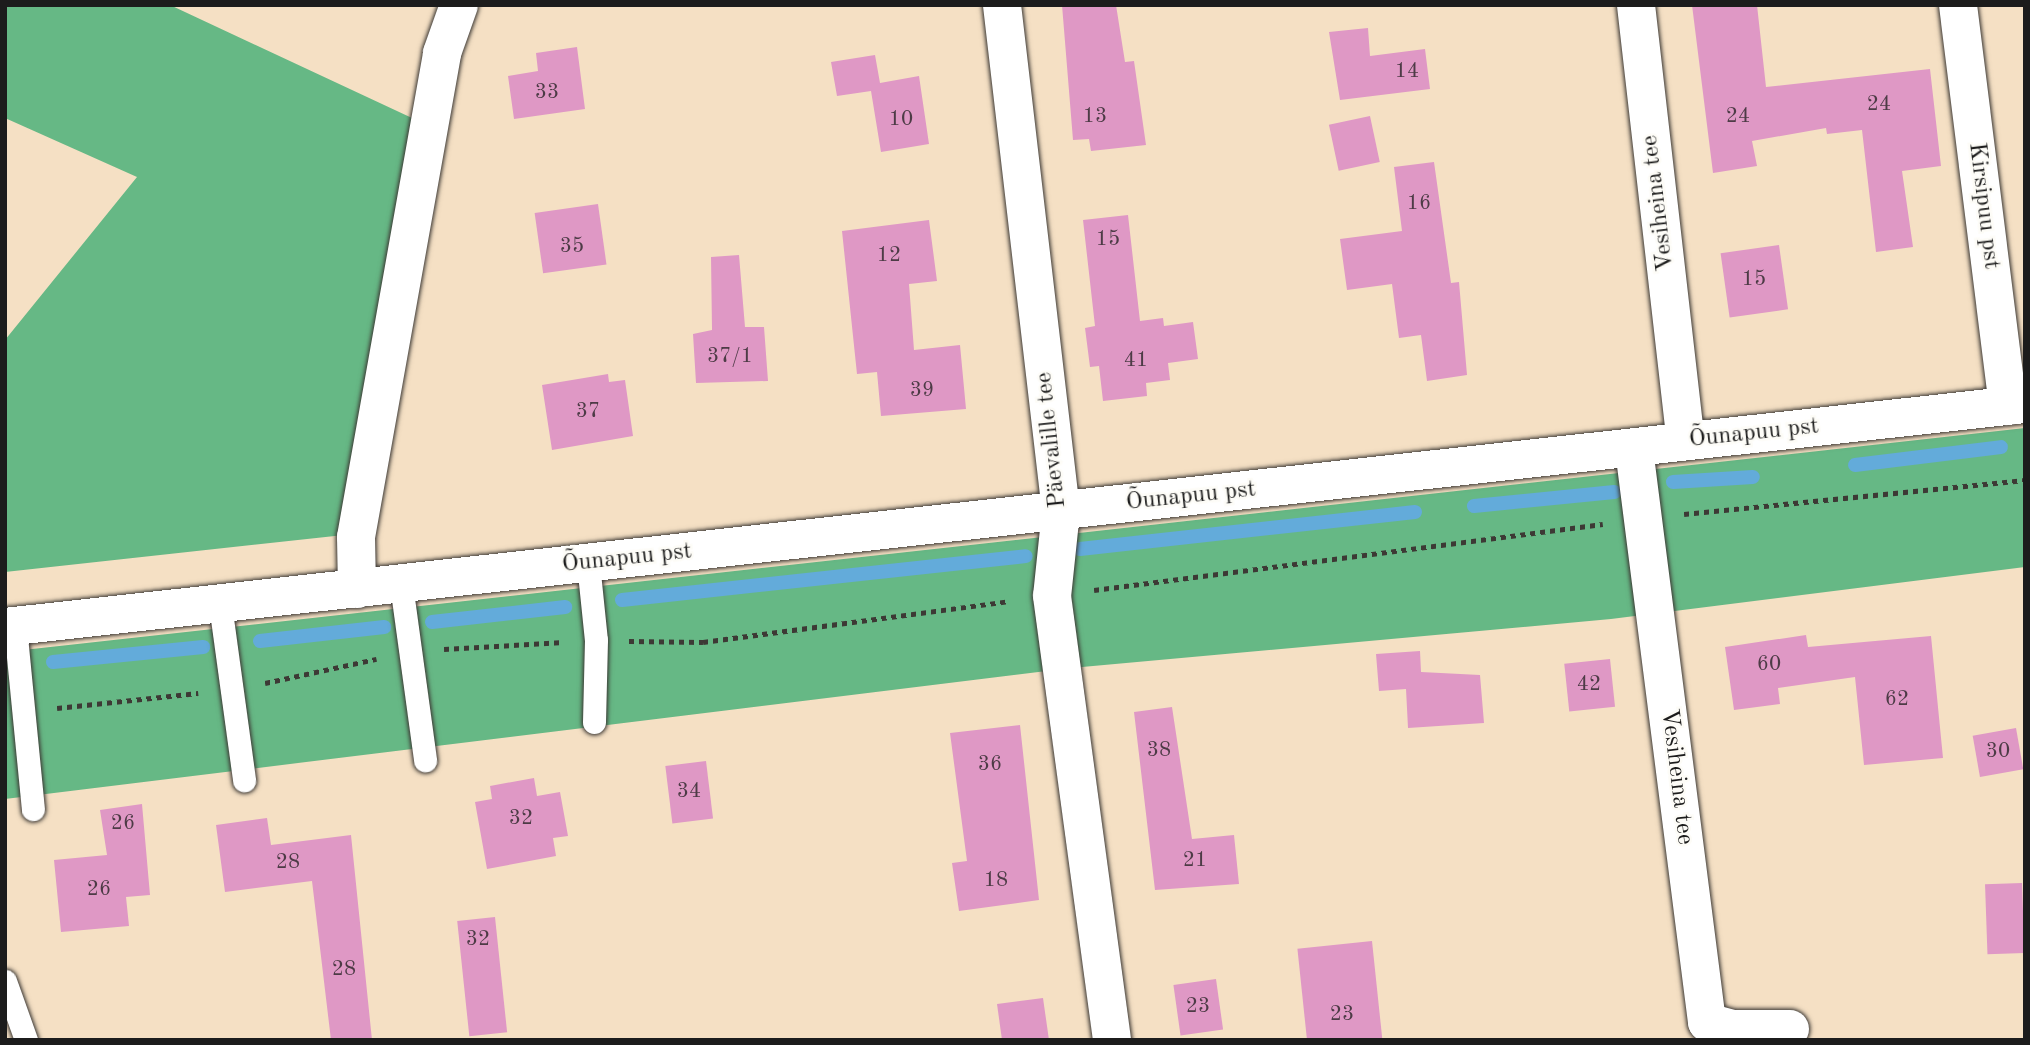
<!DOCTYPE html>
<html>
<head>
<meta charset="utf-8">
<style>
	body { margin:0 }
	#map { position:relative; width:2030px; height:1045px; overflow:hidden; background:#f5e0c4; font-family:"Old Standard TT",serif }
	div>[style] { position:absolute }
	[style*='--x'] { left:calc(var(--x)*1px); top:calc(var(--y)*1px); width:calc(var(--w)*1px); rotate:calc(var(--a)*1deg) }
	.forest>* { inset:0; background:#66b885 }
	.stream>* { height:14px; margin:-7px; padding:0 7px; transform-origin:7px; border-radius:7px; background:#63abda }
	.building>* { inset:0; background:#df98c5; transform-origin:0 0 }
	.path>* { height:4.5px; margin-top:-2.25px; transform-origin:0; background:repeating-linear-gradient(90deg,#3d3935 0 5px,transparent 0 10px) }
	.roads { filter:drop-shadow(0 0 2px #3d3935) drop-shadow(0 0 2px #3d3935) }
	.service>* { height:23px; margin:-11.5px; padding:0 11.5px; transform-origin:11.5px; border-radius:11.5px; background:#fff }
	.minor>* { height:38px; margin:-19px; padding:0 19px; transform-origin:19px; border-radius:19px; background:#fff }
	.tertiary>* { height:38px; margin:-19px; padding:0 19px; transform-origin:19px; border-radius:19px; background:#fff }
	span { translate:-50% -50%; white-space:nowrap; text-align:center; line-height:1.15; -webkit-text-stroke:5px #fdfcf7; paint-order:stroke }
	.number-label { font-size:21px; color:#4d3b46 }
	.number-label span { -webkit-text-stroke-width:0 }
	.street-label { font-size:24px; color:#1c1c1c }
	.frame { position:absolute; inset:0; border:7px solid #1c1c1c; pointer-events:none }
</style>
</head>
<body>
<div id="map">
	<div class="forest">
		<div style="clip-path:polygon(5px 5px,170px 5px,412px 118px,344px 535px,5px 572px,5px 340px,137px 177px,5px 118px)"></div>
		<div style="clip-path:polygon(2025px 428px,2025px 567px,1611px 619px,1071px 668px,5px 799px,5px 652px)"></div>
	</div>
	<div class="stream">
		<div style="--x:1855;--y:465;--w:147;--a:-7"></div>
		<div style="--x:1673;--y:482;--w:80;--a:-3.6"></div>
		<div style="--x:1474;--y:506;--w:141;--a:-5.7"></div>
		<div style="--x:1080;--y:549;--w:337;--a:-6.3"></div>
		<div style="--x:622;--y:600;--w:406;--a:-6.2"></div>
		<div style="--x:432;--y:622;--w:134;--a:-6.4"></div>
		<div style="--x:260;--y:641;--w:125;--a:-6.4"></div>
		<div style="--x:53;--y:662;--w:151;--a:-5.7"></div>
	</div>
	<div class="building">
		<div style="clip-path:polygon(1062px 5px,1116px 5px,1125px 62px,1134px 61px,1146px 145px,1091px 151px,1089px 139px,1073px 140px)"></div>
		<div style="clip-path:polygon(1692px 5px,1757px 5px,1766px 87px,1930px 69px,1941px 166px,1902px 171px,1913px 247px,1876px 252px,1862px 130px,1827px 134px,1826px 128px,1752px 141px,1757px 166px,1713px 173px)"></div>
		<div style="clip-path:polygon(1368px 28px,1370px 56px,1425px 49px,1430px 89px,1340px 100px,1329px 32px)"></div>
		<div style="clip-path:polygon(577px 47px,585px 109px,514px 119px,508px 76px,538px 71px,536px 53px)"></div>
		<div style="clip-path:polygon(875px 55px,880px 83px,919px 76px,929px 144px,881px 152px,871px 91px,837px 96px,831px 62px)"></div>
		<div style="left:1370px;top:116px;width:47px;height:42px;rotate:78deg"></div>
		<div style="clip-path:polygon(1434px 162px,1451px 283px,1459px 282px,1467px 375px,1427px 381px,1421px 335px,1399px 338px,1392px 284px,1347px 290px,1340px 239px,1402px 231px,1394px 167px)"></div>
		<div style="left:598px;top:204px;width:61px;height:64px;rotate:82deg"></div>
		<div style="clip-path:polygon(1128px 215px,1140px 321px,1163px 318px,1164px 326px,1193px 322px,1198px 359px,1168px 363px,1170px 380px,1146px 383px,1147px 396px,1103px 401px,1099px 366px,1090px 367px,1085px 328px,1095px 326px,1083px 220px)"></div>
		<div style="clip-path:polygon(929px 220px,937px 281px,909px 284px,914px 350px,960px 345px,966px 409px,881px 416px,877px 372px,857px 374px,842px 231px)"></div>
		<div style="left:1779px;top:245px;width:65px;height:59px;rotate:82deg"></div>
		<div style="clip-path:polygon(739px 255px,745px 327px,764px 327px,768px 381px,696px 383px,693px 334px,712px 330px,711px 257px)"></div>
		<div style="clip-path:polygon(608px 374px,609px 382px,625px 380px,633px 436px,552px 450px,542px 385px)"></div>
		<div style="clip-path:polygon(1806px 635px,1808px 647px,1931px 636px,1943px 758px,1864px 765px,1855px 677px,1778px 688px,1780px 704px,1734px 710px,1725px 647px)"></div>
		<div style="clip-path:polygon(1420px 651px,1421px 672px,1480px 675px,1484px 723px,1408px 728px,1406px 689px,1379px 691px,1376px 654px)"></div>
		<div style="left:1610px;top:659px;width:48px;height:46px;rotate:84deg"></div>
		<div style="clip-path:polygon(1172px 707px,1192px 839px,1234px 835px,1239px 884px,1155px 890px,1134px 712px)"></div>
		<div style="clip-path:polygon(1020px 725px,1039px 900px,959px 911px,952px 863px,967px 861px,950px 733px)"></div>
		<div style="left:2016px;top:728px;width:42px;height:44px;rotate:80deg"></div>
		<div style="left:706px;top:761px;width:58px;height:41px;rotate:83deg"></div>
		<div style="clip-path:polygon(534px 778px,537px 796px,560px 792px,568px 836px,553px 838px,556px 856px,487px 869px,475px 802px,492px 799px,490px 786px)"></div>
		<div style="clip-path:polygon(142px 804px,150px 895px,126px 897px,129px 926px,61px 932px,54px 860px,107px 855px,100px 810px)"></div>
		<div style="clip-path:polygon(267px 818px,271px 845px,351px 835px,372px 1040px,331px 1040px,312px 881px,225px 892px,216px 825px)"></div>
		<div style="left:2022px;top:883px;width:70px;height:37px;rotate:88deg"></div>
		<div style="left:495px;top:917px;width:116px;height:38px;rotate:84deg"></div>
		<div style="left:1372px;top:941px;width:100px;height:75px;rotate:84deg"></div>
		<div style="left:1216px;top:979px;width:51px;height:43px;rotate:82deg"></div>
		<div style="clip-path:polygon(1043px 998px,1049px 1040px,1002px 1040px,997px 1004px)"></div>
	</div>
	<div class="path">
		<div style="--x:1684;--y:514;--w:343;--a:-5.7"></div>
		<div style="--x:1094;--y:590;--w:513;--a:-7.39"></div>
		<div style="--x:629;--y:641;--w:74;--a:0.8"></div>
		<div style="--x:703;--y:642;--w:309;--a:-7.6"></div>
		<div style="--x:444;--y:649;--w:120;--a:-3.3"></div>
		<div style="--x:265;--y:683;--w:114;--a:-12.2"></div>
		<div style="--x:57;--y:708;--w:142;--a:-6.1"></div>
	</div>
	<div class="roads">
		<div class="service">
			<div style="--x:588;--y:563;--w:77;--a:84.1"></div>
			<div style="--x:596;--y:640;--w:82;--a:91.4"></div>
			<div style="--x:401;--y:584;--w:178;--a:82.2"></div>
			<div style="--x:220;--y:604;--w:178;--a:82.2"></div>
			<div style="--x:15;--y:626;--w:184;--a:84.4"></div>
			<div style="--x:5;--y:981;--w:63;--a:70.4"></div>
		</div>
		<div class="minor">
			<div style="--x:1002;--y:5;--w:509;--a:83.35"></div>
			<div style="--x:1061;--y:511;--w:85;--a:96"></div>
			<div style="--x:1052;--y:596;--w:448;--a:82.3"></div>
			<div style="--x:1636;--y:5;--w:439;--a:83.5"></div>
			<div style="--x:1958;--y:5;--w:404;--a:82.9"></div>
			<div style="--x:1634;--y:449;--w:578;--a:82.74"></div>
			<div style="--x:1707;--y:1022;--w:28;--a:15"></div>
			<div style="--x:1734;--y:1029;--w:56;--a:0"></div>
			<div style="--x:357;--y:589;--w:52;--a:-91.1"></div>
			<div style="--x:356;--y:537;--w:492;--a:-79.9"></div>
			<div style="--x:442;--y:53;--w:51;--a:-70.5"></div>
		</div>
		<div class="tertiary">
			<div style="--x:5;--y:627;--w:2032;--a:-6.3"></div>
		</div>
	</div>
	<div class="number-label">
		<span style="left:1407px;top:72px">14</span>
		<span style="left:547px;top:93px">33</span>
		<span style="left:1879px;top:105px">24</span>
		<span style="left:1095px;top:117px">13</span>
		<span style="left:1738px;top:117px">24</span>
		<span style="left:901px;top:120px">10</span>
		<span style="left:1419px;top:204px">16</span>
		<span style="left:1108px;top:240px">15</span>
		<span style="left:572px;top:247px">35</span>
		<span style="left:889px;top:256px">12</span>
		<span style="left:1754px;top:280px">15</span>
		<span style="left:730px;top:357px">37/1</span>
		<span style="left:1136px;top:361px">41</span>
		<span style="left:922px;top:391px">39</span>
		<span style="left:588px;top:412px">37</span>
		<span style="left:1769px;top:665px">60</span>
		<span style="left:1589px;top:685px">42</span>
		<span style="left:1897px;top:700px">62</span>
		<span style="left:1159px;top:751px">38</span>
		<span style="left:1998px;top:752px">30</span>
		<span style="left:990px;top:765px">36</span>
		<span style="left:689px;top:792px">34</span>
		<span style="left:521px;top:819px">32</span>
		<span style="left:123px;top:824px">26</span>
		<span style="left:1195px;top:861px">21</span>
		<span style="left:288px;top:863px">28</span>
		<span style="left:996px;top:881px">18</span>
		<span style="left:99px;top:890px">26</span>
		<span style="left:478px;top:940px">32</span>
		<span style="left:344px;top:970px">28</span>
		<span style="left:1198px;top:1007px">23</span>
		<span style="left:1342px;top:1015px">23</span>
	</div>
	<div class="street-label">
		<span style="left:1659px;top:203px;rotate:-97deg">Vesiheina tee</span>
		<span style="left:1983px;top:206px;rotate:83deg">Kirsipuu pst</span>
		<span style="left:1754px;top:434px;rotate:-6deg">Õunapuu pst</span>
		<span style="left:1052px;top:440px;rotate:-96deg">Päevalille tee</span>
		<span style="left:1191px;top:497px;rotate:-6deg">Õunapuu pst</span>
		<span style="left:627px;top:559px;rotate:-6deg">Õunapuu pst</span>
		<span style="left:1676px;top:777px;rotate:83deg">Vesiheina tee</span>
	</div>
	<div class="frame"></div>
</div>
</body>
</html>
